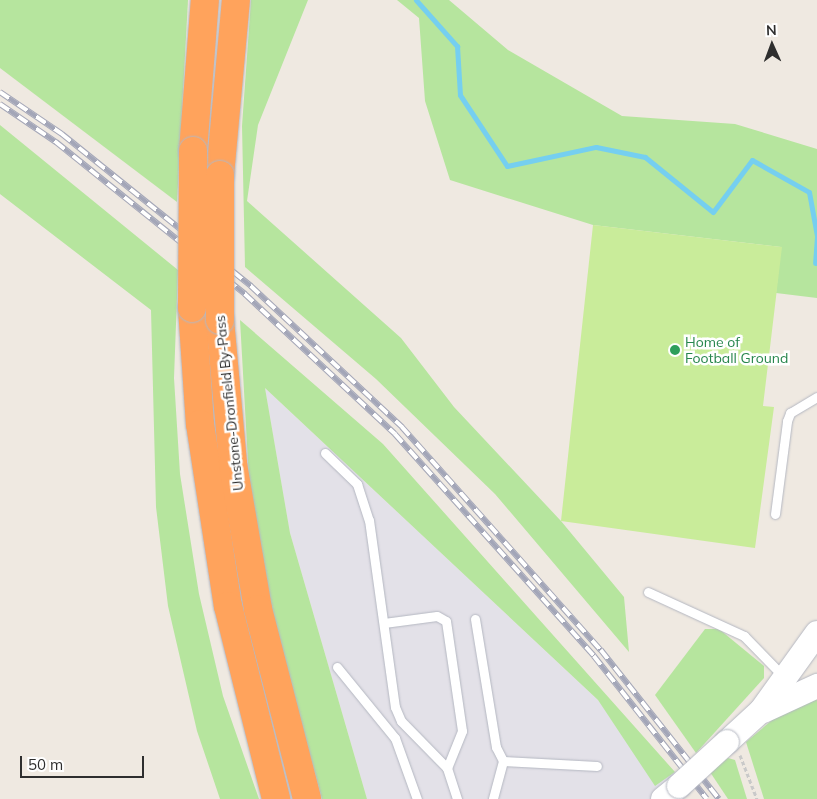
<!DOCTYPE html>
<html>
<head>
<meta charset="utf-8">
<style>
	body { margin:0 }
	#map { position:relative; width:817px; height:799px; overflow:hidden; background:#efe9e1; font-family:Mulish,sans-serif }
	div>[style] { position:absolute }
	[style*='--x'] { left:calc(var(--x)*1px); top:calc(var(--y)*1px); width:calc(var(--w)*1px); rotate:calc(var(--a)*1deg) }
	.industrial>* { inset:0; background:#e3e1e8 }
	.green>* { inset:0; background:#b6e59e }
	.pitch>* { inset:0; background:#c9ec9a }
	.stream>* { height:5px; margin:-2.5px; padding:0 2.5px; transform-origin:2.5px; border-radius:2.5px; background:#75cff0 }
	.path>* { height:3px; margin-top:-1.5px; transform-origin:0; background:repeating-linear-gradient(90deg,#c9c9c9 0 4px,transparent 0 6.5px) }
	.roads { filter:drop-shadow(0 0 1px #b4b7c1) drop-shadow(0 0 1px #b4b7c1) }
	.lane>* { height:9px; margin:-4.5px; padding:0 4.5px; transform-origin:4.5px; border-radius:4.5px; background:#fff }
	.secondary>* { height:24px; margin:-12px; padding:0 12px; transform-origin:12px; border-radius:12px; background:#fff }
	.highway>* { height:28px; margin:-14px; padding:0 14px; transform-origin:14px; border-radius:14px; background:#ffa35c }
	.rail>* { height:5.5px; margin-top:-2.75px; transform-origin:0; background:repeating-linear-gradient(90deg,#fff 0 11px,#a3a6b8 0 22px); box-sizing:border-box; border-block:1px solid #a3a6b8 }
	.bridges { filter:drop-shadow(0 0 1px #b4b7c1) drop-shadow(0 0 1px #b4b7c1) }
	.secondary-bridge>* { height:24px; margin:-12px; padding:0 12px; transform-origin:12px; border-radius:12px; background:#fff }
	.highway-bridge>* { height:28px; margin:-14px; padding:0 14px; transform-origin:14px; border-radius:14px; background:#ffa35c }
	.dots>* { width:14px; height:14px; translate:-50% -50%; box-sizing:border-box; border:2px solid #fff; border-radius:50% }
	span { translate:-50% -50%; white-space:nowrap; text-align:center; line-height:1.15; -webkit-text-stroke:5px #fff; paint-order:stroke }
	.leisure-label { font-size:14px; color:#27864d }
	.left { translate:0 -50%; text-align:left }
	.street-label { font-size:14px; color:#2e2e2e }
	.north { position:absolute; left:747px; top:20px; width:50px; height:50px; -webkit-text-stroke:4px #fff; paint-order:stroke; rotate:358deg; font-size:14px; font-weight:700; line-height:20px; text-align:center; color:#2e2e2e }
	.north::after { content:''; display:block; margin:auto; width:18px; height:22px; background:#2e2e2e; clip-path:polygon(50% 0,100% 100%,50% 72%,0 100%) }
	.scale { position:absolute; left:20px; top:756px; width:124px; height:22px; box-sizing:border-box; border:2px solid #2e2e2e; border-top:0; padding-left:6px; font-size:15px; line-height:18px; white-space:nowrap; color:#2e2e2e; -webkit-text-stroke:4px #fff; paint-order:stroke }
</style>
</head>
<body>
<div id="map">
	<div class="industrial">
		<div style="clip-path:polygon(265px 388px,599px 701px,655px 785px,675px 772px,690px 791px,678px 799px,367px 799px,290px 533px)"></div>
	</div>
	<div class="green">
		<div style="clip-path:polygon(0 0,188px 0,177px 202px,0 68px)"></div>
		<div style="clip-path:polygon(251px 0,308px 0,258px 125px,247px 201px,401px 338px,454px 407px,561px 521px,624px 597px,629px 652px,495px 494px,376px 379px,245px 267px,242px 126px)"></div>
		<div style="clip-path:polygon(397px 0,449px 0,508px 50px,622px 116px,735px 124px,817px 149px,817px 298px,776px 293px,781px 247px,593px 225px,450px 180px,425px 101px,419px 18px)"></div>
		<div style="clip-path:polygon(0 125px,178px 270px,174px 378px,180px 474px,199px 594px,223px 696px,259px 799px,220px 799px,197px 731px,168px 606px,156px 507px,151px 310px,0 194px)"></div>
		<div style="clip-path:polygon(240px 320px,383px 444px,675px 772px,655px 786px,598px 700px,265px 388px,290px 533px,367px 799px,322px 799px,275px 626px,249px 480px)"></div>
		<div style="clip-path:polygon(705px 629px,719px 629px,764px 666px,764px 678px,696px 753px,655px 695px)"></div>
		<div style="clip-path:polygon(817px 694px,817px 799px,764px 799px,746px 742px,789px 706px)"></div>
		<div style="clip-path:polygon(728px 758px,735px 760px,747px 799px,728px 799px,710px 772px)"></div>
	</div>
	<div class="pitch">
		<div style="clip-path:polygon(593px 225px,782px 247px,763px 406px,774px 407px,755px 548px,561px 521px)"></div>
	</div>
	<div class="stream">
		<div style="--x:416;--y:0;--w:62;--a:48.3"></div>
		<div style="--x:457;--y:46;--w:49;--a:86.5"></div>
		<div style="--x:460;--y:95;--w:85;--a:56.5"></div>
		<div style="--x:507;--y:166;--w:91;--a:-12.1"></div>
		<div style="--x:596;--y:147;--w:50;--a:11.5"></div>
		<div style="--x:645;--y:157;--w:87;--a:39"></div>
		<div style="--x:713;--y:212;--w:65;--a:-53.1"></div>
		<div style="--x:752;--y:160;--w:65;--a:29.3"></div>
		<div style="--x:809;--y:192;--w:45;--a:79.7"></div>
		<div style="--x:817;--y:236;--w:27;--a:94"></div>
	</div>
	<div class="path">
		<div style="--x:740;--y:755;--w:47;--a:68.9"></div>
	</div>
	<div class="roads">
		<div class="lane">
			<div style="--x:325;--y:453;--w:45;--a:44.1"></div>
			<div style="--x:357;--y:484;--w:38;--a:72"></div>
			<div style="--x:369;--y:520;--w:189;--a:82.1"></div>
			<div style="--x:395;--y:707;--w:15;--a:67"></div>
			<div style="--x:401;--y:721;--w:66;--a:45.6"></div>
			<div style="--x:447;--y:768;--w:33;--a:72"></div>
			<div style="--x:775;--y:514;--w:94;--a:-82.6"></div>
			<div style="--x:787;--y:421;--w:9;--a:-69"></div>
			<div style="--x:790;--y:413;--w:31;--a:-31"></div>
			<div style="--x:648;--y:592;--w:106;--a:24.6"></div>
			<div style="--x:744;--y:636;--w:56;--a:45.7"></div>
			<div style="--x:475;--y:619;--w:130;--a:80.7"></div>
			<div style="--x:496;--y:747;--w:16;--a:63"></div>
			<div style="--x:503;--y:761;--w:39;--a:105"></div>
			<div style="--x:384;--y:623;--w:53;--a:-7.5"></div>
			<div style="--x:437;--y:616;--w:10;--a:29"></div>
			<div style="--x:446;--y:621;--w:111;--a:81.7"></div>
			<div style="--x:462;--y:731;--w:40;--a:112"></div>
			<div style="--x:337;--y:667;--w:92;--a:50.8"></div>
			<div style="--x:395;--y:738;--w:65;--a:70.2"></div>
			<div style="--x:503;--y:761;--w:94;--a:3"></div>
		</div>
		<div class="secondary">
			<div style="--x:763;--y:711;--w:60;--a:-24.8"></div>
			<div style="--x:727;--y:742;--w:46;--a:-42.4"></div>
			<div style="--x:761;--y:711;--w:96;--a:-54.3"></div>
			<div style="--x:663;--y:799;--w:21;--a:-39"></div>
		</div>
		<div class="highway">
			<div style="--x:193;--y:151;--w:151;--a:-85.5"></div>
			<div style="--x:220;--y:175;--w:176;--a:-84.8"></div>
			<div style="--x:192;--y:308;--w:116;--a:86.1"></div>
			<div style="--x:200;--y:424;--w:184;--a:81.3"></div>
			<div style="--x:228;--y:606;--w:199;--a:76"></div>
			<div style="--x:220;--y:320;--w:145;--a:84.8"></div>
			<div style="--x:233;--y:464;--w:147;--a:80.2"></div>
			<div style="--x:258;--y:609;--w:196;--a:75.5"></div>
		</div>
	</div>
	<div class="rail">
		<div style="--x:0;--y:92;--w:75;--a:34.1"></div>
		<div style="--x:62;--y:134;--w:243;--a:38.8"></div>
		<div style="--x:251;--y:286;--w:207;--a:43"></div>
		<div style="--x:402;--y:427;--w:299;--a:48.3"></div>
		<div style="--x:601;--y:650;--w:190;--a:51.6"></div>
		<div style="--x:0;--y:104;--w:68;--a:34.2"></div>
		<div style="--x:56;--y:142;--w:243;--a:38.8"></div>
		<div style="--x:245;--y:294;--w:205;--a:43"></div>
		<div style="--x:395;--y:434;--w:298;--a:48.1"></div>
		<div style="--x:594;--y:656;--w:182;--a:51.7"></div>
	</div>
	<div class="bridges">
		<div class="secondary-bridge">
			<div style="--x:679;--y:786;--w:65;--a:-42.5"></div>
		</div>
		<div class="highway-bridge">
			<div style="--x:192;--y:308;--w:157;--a:-89.6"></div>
			<div style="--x:220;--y:320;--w:145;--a:-90"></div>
		</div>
	</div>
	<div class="dots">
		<div style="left:675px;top:350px;background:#2e9e5b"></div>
	</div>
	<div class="leisure-label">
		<span class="left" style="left:685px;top:350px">Home of<br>Football Ground</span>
	</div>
	<div class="street-label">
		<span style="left:229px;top:403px;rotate:-96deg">Unstone-Dronfield By-Pass</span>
	</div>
	<div class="north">N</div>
	<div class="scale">50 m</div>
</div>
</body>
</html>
